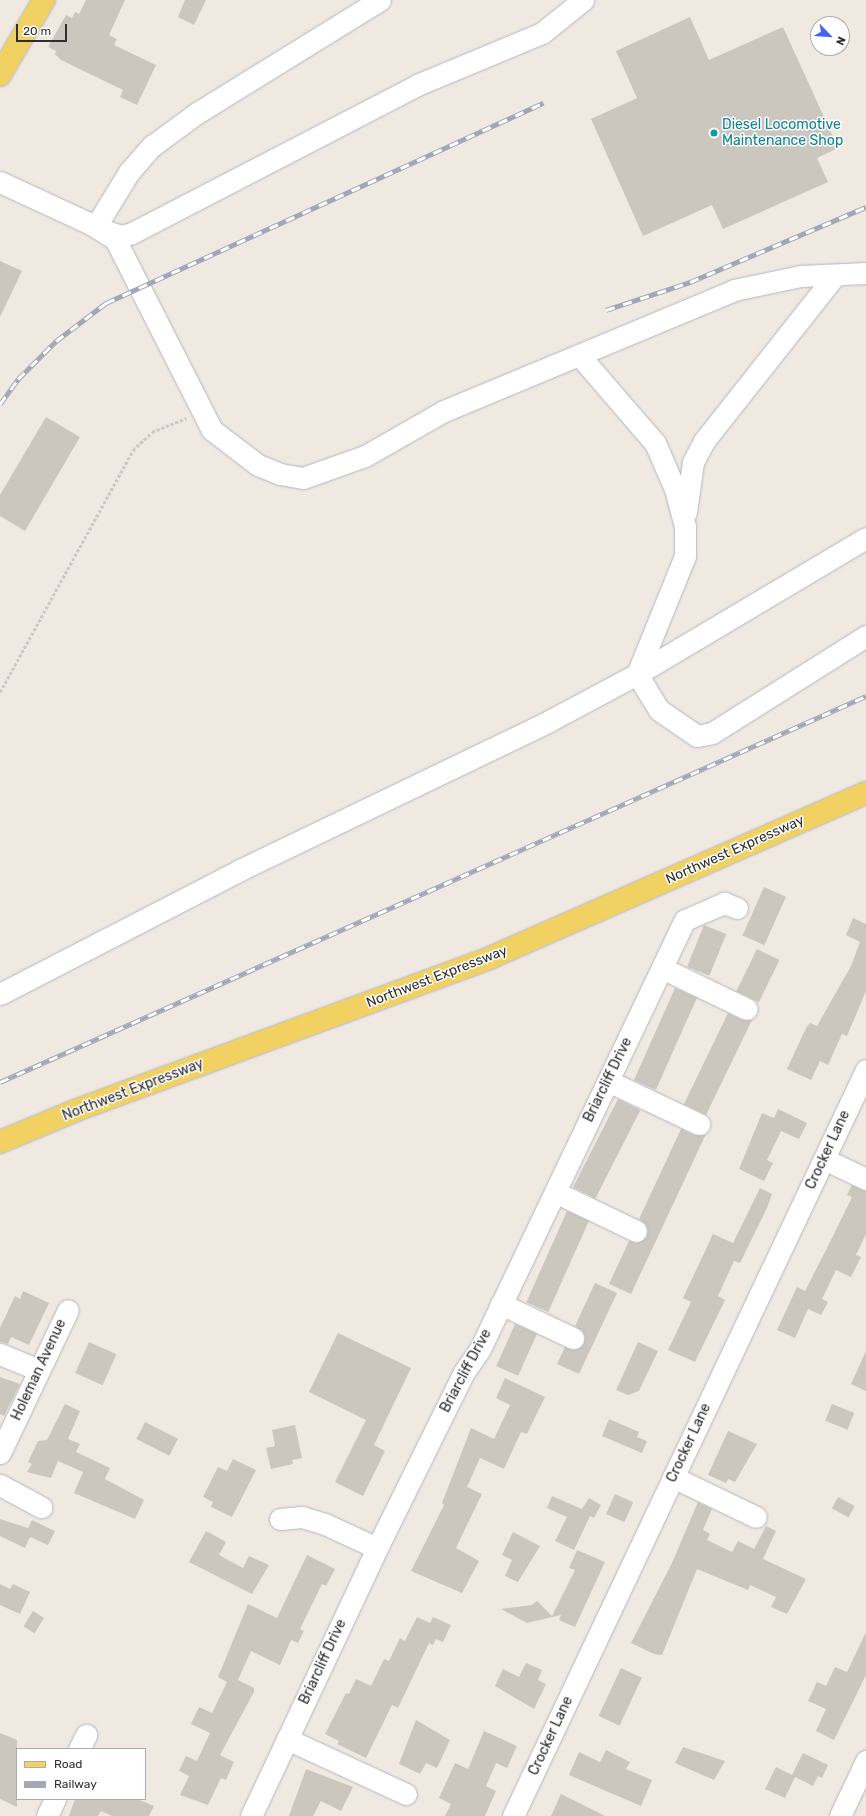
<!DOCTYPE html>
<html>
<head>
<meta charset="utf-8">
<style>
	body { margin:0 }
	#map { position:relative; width:866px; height:1816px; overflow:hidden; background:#efe9e1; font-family:Rubik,sans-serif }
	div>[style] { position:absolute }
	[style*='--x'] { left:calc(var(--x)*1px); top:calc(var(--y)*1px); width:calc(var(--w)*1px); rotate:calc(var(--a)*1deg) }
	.building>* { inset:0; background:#cbc7bf; transform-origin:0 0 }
	.path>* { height:2.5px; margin-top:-1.25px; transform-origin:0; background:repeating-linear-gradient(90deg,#c9c9c9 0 3px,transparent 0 5px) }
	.roads { filter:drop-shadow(0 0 1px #b4b7c1) drop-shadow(0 0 1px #b4b7c1) }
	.minor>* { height:21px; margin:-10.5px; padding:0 10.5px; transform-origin:10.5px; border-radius:10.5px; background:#fff }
	.major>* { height:22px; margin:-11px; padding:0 11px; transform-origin:11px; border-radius:11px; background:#f2d163 }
	.rail>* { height:4.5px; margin-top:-2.25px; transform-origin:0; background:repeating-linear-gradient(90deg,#fff 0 9px,#a3a6b8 0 18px); box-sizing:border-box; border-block:1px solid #a3a6b8 }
	.dots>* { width:11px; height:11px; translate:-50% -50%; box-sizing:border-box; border:2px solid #fff; border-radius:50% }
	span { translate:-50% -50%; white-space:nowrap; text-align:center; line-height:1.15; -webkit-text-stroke:3px #fff; paint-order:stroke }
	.culture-label { font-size:14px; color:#0d838f }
	.left { translate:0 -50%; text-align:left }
	.street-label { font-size:14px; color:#2e2e2e }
	.legend { position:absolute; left:16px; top:1748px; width:130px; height:52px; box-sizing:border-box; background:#fff; border:1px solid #ababab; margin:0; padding:5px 7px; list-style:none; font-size:12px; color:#2e2e2e }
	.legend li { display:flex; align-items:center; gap:8px; height:20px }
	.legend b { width:20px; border:1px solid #ababab }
	.north { position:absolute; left:810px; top:16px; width:40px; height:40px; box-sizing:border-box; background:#fff; border:1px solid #ababab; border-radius:50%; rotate:115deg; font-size:11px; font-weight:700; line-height:16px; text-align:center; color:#2e2e2e }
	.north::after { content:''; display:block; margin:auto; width:14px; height:18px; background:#4264fb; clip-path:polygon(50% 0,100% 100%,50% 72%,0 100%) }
	.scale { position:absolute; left:16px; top:24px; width:51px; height:18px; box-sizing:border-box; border:2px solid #2e2e2e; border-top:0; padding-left:5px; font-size:12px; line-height:14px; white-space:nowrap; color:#2e2e2e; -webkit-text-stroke:3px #fff; paint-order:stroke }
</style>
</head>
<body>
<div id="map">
	<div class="building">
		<div style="clip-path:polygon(86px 0,125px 0,109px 35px,117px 39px,114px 45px,156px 65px,137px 105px,120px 97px,123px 90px,61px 60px,55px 54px,56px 51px,48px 47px,66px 15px,72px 18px,75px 12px,79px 14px)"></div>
		<div style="clip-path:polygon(185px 0,206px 0,194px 25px,178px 17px)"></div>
		<div style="clip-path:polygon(690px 17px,709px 60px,783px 27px,838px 148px,817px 158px,828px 182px,723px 229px,712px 205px,643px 236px,591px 119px,637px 98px,616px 51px)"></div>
		<div style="clip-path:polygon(0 261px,22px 271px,0 317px)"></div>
		<div style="clip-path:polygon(46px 417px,80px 437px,25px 531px,0 516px,0 495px)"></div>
		<div style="left:764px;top:887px;width:24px;height:53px;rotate:24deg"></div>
		<div style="clip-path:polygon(853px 918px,866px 924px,866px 991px,847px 1036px,842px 1034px,828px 1065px,820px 1061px,811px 1080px,787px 1069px,806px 1028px,810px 1023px,817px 1026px,851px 966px,860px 942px,846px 935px)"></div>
		<div style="left:704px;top:925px;width:24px;height:45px;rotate:22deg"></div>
		<div style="left:757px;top:949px;width:25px;height:47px;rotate:26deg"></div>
		<div style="left:675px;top:988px;width:24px;height:101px;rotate:24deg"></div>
		<div style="clip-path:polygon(728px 1013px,742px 1020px,752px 1020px,706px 1115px,684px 1104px)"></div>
		<div style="left:618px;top:1099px;width:25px;height:99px;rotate:27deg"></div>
		<div style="clip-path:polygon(778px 1109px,807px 1123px,799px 1139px,781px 1131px,767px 1160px,773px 1163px,764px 1181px,739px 1169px,762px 1113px,774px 1118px)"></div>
		<div style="clip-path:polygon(681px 1129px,694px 1135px,706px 1134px,631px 1294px,609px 1284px,629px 1241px,637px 1243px,647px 1236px,646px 1225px,639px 1219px)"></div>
		<div style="clip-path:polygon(852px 1185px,866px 1191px,866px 1234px,856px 1255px,861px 1257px,851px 1277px,836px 1270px,822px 1299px,828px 1302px,821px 1315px,808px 1309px,795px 1338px,777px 1330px,797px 1287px,805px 1291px,831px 1240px,852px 1197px,847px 1195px)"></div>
		<div style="clip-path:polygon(760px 1188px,772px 1194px,767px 1208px,740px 1263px,734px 1261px,718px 1296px,725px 1300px,695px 1362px,668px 1350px,691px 1302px,683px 1298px,713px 1234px,733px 1243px)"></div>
		<div style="left:567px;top:1211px;width:24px;height:100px;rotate:24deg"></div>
		<div style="clip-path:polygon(595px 1283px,617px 1293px,579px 1374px,557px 1364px,565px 1347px,574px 1350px,584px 1343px,583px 1332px,575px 1326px)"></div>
		<div style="clip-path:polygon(23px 1291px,49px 1303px,29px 1345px,11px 1337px,8px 1344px,0 1342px,0 1328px,15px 1296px,20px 1299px)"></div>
		<div style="left:515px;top:1324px;width:24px;height:46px;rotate:24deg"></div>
		<div style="clip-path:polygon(338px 1333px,411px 1368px,374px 1445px,385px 1451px,363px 1496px,335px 1482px,366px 1420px,309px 1392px)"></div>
		<div style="left:89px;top:1342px;width:30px;height:34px;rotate:24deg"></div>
		<div style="clip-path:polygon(638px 1342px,658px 1351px,639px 1391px,628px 1395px,616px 1390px)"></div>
		<div style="clip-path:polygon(866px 1351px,866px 1391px,851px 1384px)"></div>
		<div style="clip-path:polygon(0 1377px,20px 1384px,4px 1416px,0 1414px)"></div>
		<div style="clip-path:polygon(505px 1378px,545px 1397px,527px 1434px,521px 1432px,504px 1469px,480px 1458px,467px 1487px,482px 1494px,456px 1548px,479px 1561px,462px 1593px,411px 1571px,444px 1505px,442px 1503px,471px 1428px,494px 1439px,510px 1405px,496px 1398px)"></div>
		<div style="clip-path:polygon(65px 1404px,80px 1411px,68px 1439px,80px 1444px,76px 1452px,110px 1468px,105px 1479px,144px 1500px,135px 1519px,74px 1493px,83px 1472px,58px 1461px,51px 1478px,27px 1472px,32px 1464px,28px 1462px,38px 1441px,47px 1440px)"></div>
		<div style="left:832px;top:1404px;width:24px;height:18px;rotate:22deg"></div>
		<div style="clip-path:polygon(609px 1419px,639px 1432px,637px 1437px,647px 1441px,642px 1453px,602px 1436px)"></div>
		<div style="left:145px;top:1422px;width:37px;height:19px;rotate:27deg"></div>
		<div style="clip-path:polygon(295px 1425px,302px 1458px,292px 1460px,293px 1464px,271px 1469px,266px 1448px,275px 1446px,272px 1430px)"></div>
		<div style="clip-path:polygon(728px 1431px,757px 1444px,735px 1482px,728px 1479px,726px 1483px,708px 1475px)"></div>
		<div style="clip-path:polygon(233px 1459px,256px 1470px,232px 1517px,211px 1507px,213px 1502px,203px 1497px,218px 1467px,227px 1471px)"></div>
		<div style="left:615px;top:1494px;width:20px;height:22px;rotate:24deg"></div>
		<div style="clip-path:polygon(552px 1496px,582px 1509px,589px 1498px,601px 1505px,594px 1518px,590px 1516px,574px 1550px,555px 1541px,567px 1517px,547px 1508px)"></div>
		<div style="left:838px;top:1497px;width:19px;height:13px;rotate:28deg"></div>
		<div style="clip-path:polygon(698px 1502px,712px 1509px,703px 1530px,710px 1534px,707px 1540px,732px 1552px,738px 1541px,754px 1549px,766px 1526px,776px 1531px,763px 1559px,806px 1579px,787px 1614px,771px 1607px,776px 1597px,750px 1585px,748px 1590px,697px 1569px,662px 1655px,654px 1654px,631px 1643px,672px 1563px)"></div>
		<div style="clip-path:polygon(0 1519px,28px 1528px,32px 1520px,55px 1531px,48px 1545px,30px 1537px,25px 1548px,0 1536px)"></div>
		<div style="clip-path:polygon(206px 1531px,226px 1542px,219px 1555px,243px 1568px,249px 1556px,269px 1565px,252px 1594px,189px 1562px)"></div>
		<div style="clip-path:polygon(513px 1532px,540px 1546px,518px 1582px,505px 1576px,512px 1560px,502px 1555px)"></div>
		<div style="clip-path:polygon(577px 1550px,605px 1562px,575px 1627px,559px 1620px,561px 1615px,527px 1623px,501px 1609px,532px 1605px,537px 1601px,552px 1616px,575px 1570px,569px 1568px)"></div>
		<div style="clip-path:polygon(307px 1555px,335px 1569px,326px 1586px,322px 1584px,300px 1629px,304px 1631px,298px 1643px,291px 1640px,280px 1665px,251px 1651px,238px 1680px,254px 1688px,254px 1692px,220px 1755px,234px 1762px,226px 1780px,221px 1778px,208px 1805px,180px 1795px,189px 1776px,179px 1771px,186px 1756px,197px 1761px,210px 1733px,191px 1724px,199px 1707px,212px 1713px,227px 1682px,218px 1677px,248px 1604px,277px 1618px)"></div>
		<div style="clip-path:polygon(0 1584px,10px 1589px,13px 1584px,30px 1592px,20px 1614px,0 1605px)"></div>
		<div style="left:33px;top:1611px;width:13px;height:18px;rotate:32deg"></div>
		<div style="clip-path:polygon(417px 1617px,430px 1623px,433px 1617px,451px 1625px,443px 1642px,436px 1639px,433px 1645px,429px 1643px,398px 1708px,392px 1705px,366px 1758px,337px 1744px,339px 1741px,325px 1734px,346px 1693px,349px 1694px,356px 1679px,371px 1686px,384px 1659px,389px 1661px,400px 1638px,405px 1641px)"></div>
		<div style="clip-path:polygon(866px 1632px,866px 1675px,834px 1740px,816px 1731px,826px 1709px,808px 1701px,817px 1682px,826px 1686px,835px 1667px,847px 1672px)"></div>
		<div style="clip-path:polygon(526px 1663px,542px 1670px,538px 1680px,546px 1684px,534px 1709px,495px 1686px,503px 1669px,519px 1677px)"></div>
		<div style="left:621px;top:1668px;width:23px;height:53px;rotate:25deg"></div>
		<div style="clip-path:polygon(416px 1720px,450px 1740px,437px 1768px,426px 1763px,420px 1774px,399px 1764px)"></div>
		<div style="clip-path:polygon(484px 1731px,517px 1746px,507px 1768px,496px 1763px,486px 1786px,496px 1791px,485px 1816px,445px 1816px,451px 1804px,439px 1798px,455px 1763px,468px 1769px)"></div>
		<div style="clip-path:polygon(0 1733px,17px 1740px,17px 1807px,0 1799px)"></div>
		<div style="clip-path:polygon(683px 1747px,725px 1761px,714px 1780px,675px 1763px)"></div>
		<div style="clip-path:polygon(606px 1750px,630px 1762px,626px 1769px,652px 1780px,641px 1806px,569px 1775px,579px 1752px,600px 1762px)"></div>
		<div style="clip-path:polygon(803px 1753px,828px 1765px,822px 1778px,818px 1776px,813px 1786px,795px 1777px,785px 1798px,765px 1789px,776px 1767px,792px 1775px)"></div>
		<div style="clip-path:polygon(306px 1769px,353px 1787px,341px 1811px,321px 1801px,313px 1816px,289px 1816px)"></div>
		<div style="clip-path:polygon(561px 1794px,605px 1816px,551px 1816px)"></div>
		<div style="clip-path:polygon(75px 1799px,137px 1799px,154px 1806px,149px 1816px,112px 1816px,101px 1811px,98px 1816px,69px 1816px)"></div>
	</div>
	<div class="path">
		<div style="--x:0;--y:692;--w:276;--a:-61.2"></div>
		<div style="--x:133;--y:450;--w:26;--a:-43"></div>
		<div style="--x:152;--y:432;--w:37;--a:-22"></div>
	</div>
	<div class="roads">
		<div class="minor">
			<div style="--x:0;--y:182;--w:100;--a:24.8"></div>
			<div style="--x:91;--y:224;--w:28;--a:32"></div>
			<div style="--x:115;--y:239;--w:214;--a:63.1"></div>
			<div style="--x:212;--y:430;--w:58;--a:37.3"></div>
			<div style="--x:258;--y:465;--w:24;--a:22"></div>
			<div style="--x:280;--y:474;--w:23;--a:10"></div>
			<div style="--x:303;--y:478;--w:66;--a:-19.5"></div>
			<div style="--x:365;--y:456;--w:91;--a:-29.7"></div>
			<div style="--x:444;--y:411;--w:314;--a:-22.6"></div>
			<div style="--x:734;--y:290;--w:68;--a:-11.8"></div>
			<div style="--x:801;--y:276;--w:65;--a:-2.6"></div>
			<div style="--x:96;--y:226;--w:63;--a:-58.6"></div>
			<div style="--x:129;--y:172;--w:35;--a:-49"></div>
			<div style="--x:152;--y:146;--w:56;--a:-36.3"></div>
			<div style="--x:197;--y:113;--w:215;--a:-31.7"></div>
			<div style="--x:103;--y:230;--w:19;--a:18"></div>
			<div style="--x:121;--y:236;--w:11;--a:-15"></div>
			<div style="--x:132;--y:233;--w:321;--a:-27.4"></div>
			<div style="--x:417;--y:85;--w:135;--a:-22.6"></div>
			<div style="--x:542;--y:33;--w:53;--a:-38.8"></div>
			<div style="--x:579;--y:355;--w:116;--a:49.2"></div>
			<div style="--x:655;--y:443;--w:50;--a:66.5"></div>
			<div style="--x:675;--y:489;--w:38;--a:75"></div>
			<div style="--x:685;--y:526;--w:30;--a:90"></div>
			<div style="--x:685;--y:556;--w:127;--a:112.1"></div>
			<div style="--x:637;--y:674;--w:42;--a:58.6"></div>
			<div style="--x:659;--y:710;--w:46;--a:34.4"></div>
			<div style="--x:697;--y:736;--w:15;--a:-11"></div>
			<div style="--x:712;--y:733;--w:182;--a:-32.2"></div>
			<div style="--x:686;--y:512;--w:50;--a:-82"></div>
			<div style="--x:693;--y:462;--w:24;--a:-62"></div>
			<div style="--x:704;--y:441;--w:211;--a:-51.7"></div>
			<div style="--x:662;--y:968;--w:94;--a:25.8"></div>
			<div style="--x:0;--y:994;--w:270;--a:-27.3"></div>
			<div style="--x:240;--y:870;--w:343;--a:-25.7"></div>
			<div style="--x:549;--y:721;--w:100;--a:-28.1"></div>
			<div style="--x:637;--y:674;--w:266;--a:-30.7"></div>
			<div style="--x:608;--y:1081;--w:101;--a:25.3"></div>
			<div style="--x:824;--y:1159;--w:47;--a:25.5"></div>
			<div style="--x:555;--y:1192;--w:90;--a:25.7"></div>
			<div style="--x:501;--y:1304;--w:80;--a:25.3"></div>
			<div style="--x:0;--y:1354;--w:42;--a:22.3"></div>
			<div style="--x:0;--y:1453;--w:158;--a:-64.6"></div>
			<div style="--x:673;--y:1477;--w:92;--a:25.7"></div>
			<div style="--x:0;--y:1485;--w:47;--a:28.2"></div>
			<div style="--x:280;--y:1519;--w:22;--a:-5"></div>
			<div style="--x:302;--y:1517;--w:24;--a:17"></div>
			<div style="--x:325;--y:1524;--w:57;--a:24.8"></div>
			<div style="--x:287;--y:1739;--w:131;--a:24.8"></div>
			<div style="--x:79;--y:1749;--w:16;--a:-63"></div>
			<div style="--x:47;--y:1816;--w:19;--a:-65"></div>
			<div style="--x:251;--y:1816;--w:296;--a:-64.8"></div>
			<div style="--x:377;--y:1548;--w:196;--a:-63.7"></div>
			<div style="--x:464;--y:1372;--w:28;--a:-55"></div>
			<div style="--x:480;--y:1349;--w:475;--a:-64.5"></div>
			<div style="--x:685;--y:920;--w:43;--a:-23.6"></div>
			<div style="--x:724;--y:903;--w:14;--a:21"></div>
			<div style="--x:513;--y:1816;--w:825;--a:-64.68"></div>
			<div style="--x:840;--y:1816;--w:61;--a:-64.7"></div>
		</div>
		<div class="major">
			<div style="--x:0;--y:75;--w:87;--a:-59.6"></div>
			<div style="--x:0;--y:1142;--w:83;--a:-22.6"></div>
			<div style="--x:77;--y:1110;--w:442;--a:-20.2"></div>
			<div style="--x:492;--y:957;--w:408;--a:-23.7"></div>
		</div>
	</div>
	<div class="rail">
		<div style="--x:606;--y:310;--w:89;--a:-18.4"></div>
		<div style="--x:690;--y:282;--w:191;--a:-23.1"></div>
		<div style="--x:0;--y:404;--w:31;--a:-54"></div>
		<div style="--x:18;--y:379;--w:54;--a:-45"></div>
		<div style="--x:56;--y:341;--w:63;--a:-37.2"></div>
		<div style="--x:106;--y:303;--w:481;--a:-24.6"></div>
		<div style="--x:0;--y:1082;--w:948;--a:-24.02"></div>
	</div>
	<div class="dots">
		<div style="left:714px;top:133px;background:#0f9aa8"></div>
	</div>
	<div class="culture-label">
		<span class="left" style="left:722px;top:133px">Diesel Locomotive<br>Maintenance Shop</span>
	</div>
	<div class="street-label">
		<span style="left:735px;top:850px;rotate:-24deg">Northwest Expressway</span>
		<span style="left:437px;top:977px;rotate:-21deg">Northwest Expressway</span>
		<span style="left:608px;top:1080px;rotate:-64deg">Briarcliff Drive</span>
		<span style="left:133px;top:1090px;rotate:-21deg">Northwest Expressway</span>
		<span style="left:828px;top:1150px;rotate:-65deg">Crocker Lane</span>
		<span style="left:39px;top:1370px;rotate:-65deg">Holeman Avenue</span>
		<span style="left:466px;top:1371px;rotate:-62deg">Briarcliff Drive</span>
		<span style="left:689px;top:1443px;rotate:-65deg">Crocker Lane</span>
		<span style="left:323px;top:1662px;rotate:-65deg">Briarcliff Drive</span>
		<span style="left:551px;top:1736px;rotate:-65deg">Crocker Lane</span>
	</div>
	<ul class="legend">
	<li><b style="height:5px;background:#f2d163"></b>Road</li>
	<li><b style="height:5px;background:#a3a6b8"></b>Railway</li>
	</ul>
	<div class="north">N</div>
	<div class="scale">20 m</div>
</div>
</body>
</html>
